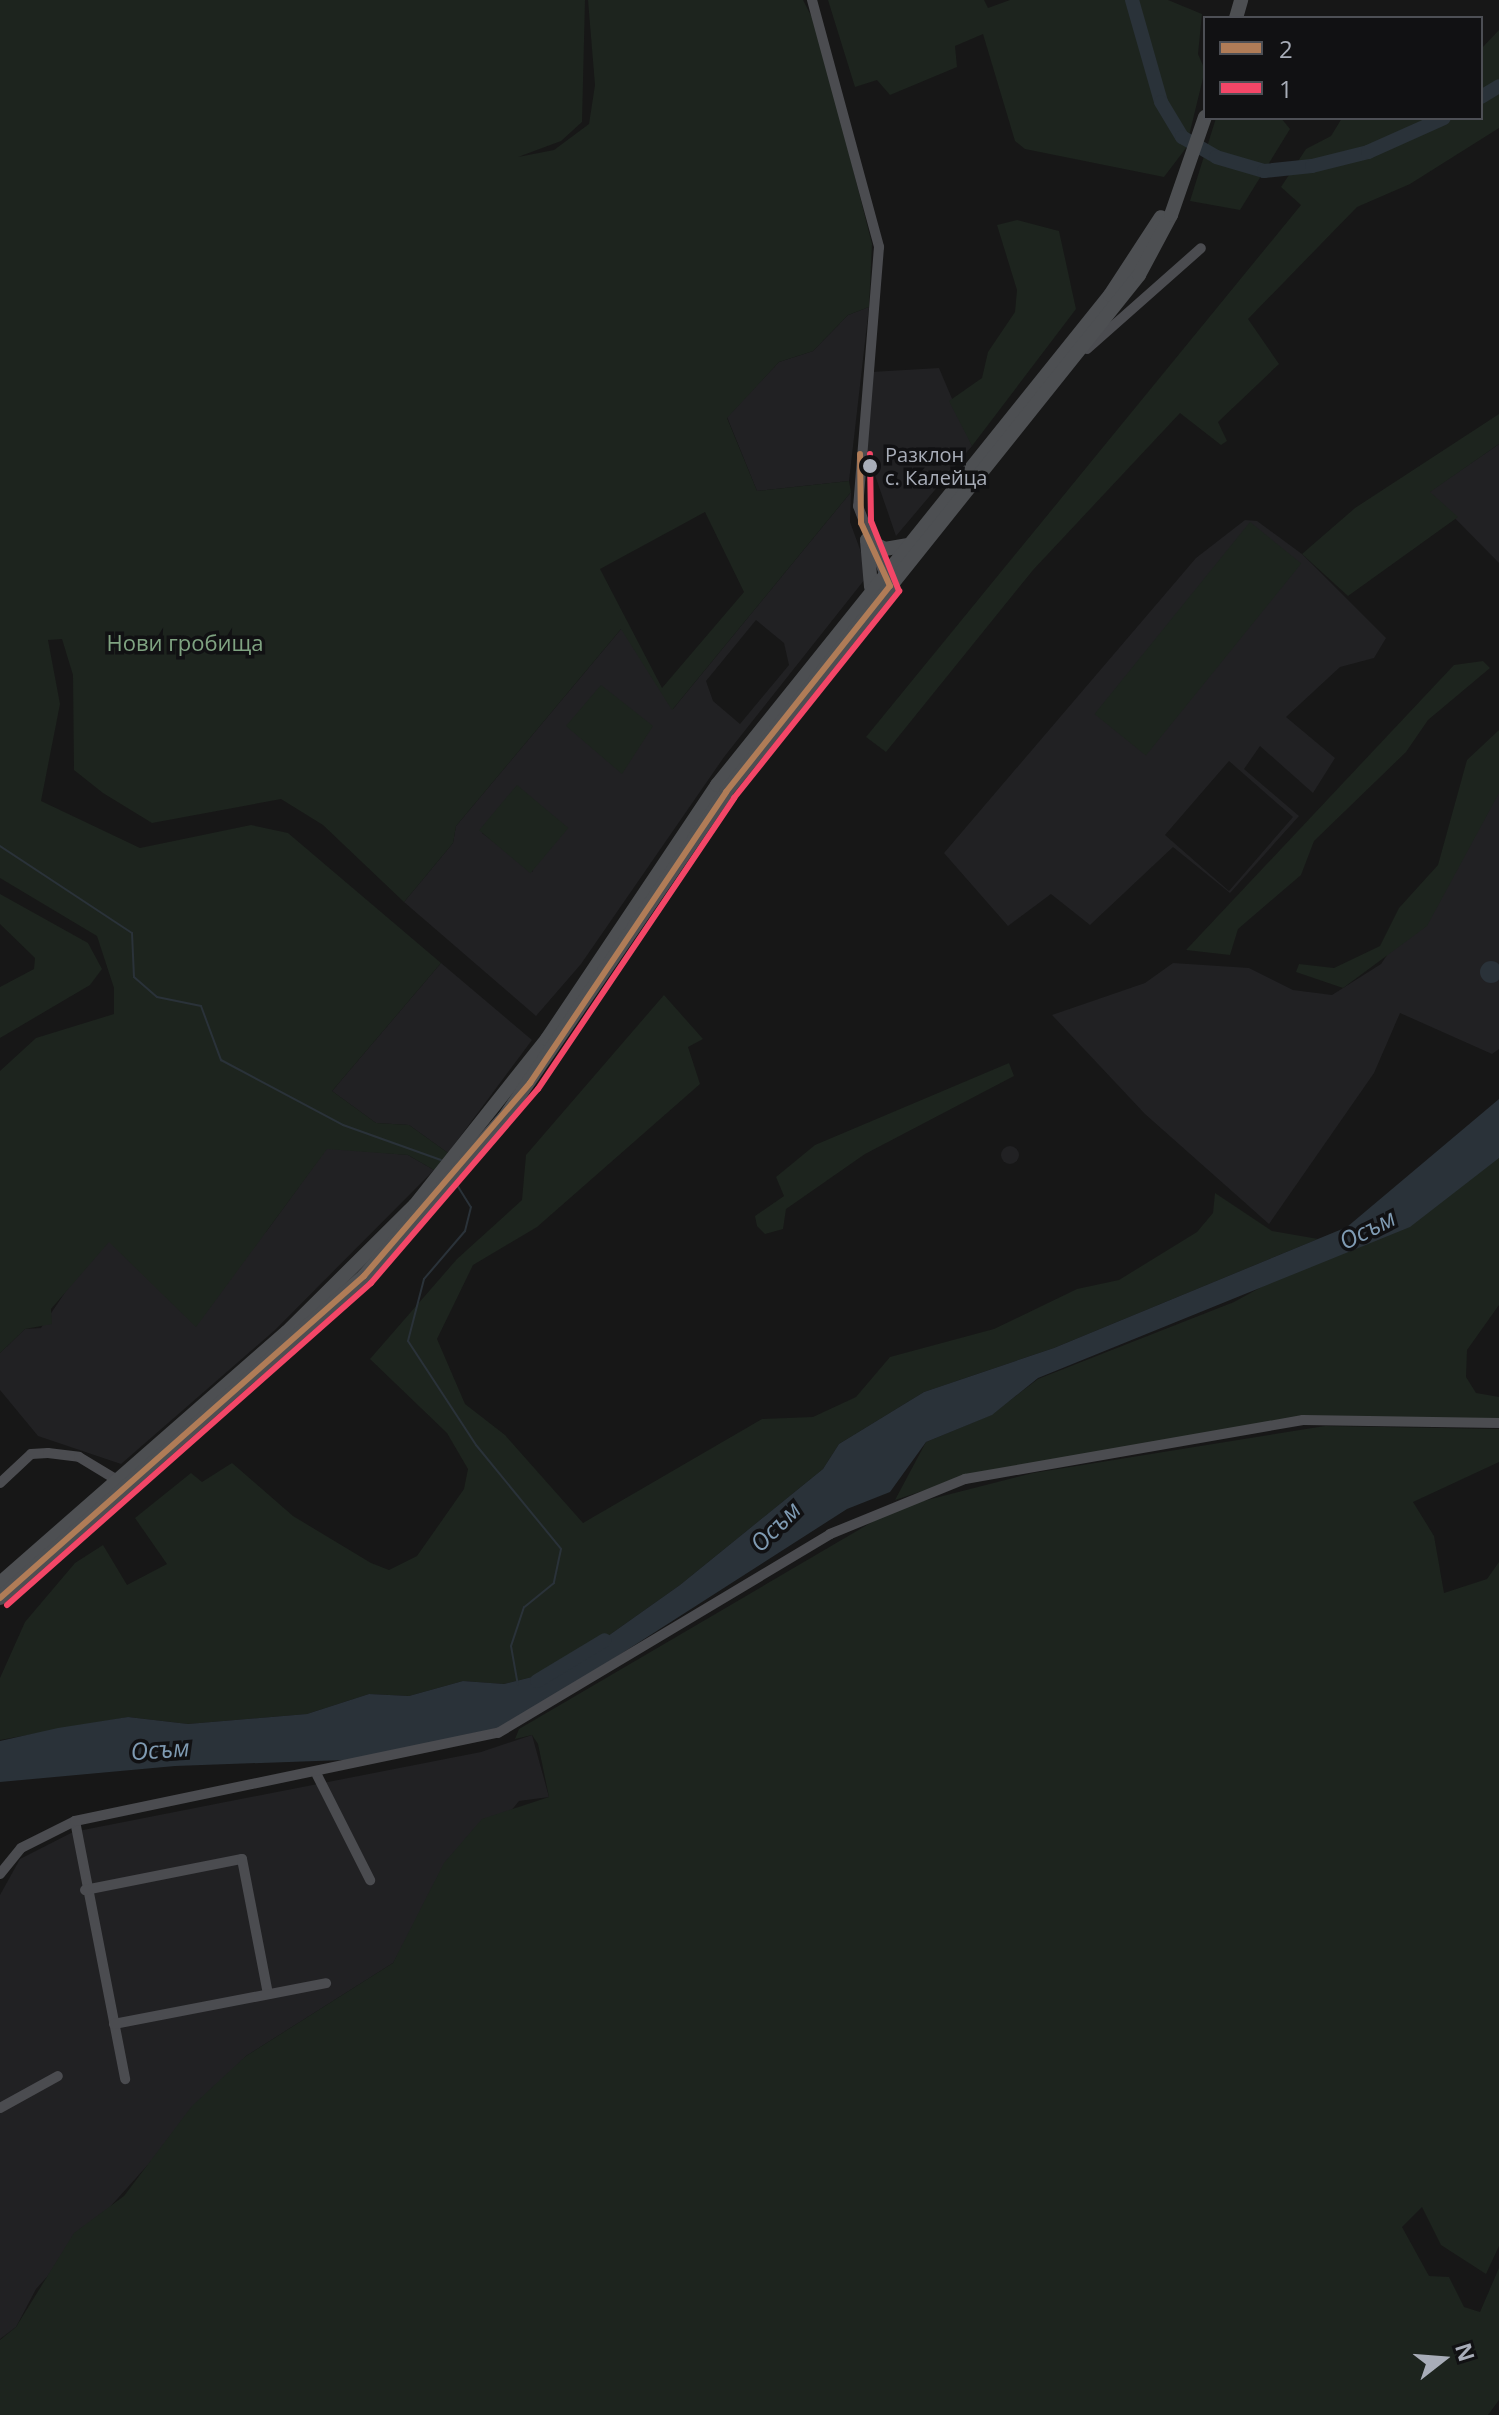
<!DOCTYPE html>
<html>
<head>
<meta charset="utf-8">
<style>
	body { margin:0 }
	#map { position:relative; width:1499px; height:2415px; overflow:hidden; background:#171717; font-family:"Open Sans",sans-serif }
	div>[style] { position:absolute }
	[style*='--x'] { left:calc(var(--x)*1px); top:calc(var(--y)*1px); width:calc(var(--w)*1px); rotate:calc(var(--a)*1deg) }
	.built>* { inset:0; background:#212123 }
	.round { border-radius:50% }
	.green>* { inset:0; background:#1d241e; transform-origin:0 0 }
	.water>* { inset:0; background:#2a3239 }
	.stream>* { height:2px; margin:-1px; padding:0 1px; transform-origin:1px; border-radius:1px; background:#2a3239 }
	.river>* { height:14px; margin:-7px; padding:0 7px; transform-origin:7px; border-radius:7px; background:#2a3239 }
	.minor>* { height:10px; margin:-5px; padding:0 5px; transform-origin:5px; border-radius:5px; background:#4b4c50 }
	.major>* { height:14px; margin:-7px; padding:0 7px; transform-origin:7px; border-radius:7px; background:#4d4f52 }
	.bus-1>* { height:6px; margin:-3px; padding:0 3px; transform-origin:3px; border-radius:3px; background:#b07c57 }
	.bus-2>* { height:6px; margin:-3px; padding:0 3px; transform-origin:3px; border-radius:3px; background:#f34667 }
	.dots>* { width:22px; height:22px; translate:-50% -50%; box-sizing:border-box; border:4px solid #111113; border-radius:50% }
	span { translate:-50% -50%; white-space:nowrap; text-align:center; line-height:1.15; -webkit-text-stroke:7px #111113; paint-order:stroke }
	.bus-label { font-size:20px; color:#a8adb8 }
	.left { translate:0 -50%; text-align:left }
	.park-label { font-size:22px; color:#7fa381 }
	.water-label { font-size:24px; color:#7f9bb3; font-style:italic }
	.legend { position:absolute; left:1203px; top:16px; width:280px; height:104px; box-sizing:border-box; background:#111113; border:2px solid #4d4f55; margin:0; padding:10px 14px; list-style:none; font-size:24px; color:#a8adb8 }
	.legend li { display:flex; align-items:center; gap:16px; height:40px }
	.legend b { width:40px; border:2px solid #4d4f55 }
	.north { position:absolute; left:1403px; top:2319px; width:80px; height:80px; -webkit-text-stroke:6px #111113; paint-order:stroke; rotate:73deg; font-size:22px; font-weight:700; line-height:32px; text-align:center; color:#a8adb8 }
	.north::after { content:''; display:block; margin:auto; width:28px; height:36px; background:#a8adb8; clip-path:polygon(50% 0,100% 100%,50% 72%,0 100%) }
</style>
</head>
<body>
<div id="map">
	<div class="built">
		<div style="clip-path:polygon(869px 307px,849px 481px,757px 491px,727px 417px,779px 362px,813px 351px,848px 315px)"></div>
		<div style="clip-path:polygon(939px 368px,972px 446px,896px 536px,865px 446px,871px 372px)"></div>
		<div style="clip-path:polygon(1499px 444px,1499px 563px,1429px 492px)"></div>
		<div style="clip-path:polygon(evenodd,851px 492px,850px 522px,869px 574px,724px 757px,581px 964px,536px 1016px,404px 902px,453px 843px,456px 826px,622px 628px,673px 709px,851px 492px,756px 620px,784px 643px,789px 665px,740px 724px,713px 701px,706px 681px,756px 620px,851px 492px,517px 786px,533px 872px,482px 833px,517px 786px)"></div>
		<div style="clip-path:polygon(evenodd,1245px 520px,1257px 521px,1302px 554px,1386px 638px,1374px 658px,1340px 667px,1286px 717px,1335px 758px,1313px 793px,1260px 746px,1244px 769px,1299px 816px,1230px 893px,1173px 847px,1090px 925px,1051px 894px,1008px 926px,944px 853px,1196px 558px,1245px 520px,1229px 761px,1293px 817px,1229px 891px,1165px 835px,1229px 761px)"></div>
		<div style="clip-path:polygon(1499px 790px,1499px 1049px,1492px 1054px,1400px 1013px,1374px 1073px,1269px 1224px,1145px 1114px,1052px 1015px,1145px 983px,1173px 963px,1249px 968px,1293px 990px,1332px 995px,1381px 964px)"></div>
		<div style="clip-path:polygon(441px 963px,532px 1040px,448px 1153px,409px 1125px,376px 1123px,332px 1091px)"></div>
		<div class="round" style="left:1001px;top:1146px;width:18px;height:18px"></div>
		<div style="clip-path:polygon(327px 1148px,408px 1155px,434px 1170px,275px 1330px,121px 1464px,38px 1436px,0 1390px,0 1353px,25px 1329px,41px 1328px,85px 1263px,109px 1241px,118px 1249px,266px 1232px)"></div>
		<div style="clip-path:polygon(532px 1735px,549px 1797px,519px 1801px,417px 1923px,393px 1963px,246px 2056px,36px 2289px,16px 2327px,0 2339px,0 1895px,20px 1859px,73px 1832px,481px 1752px)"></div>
	</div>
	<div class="green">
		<div style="clip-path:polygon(evenodd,0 0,585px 0,582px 122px,561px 141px,518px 157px,554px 150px,589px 124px,595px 85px,588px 0,803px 0,817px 27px,872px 244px,869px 307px,848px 315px,813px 351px,779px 362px,727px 418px,757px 491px,849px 481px,851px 492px,672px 710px,621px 629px,456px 826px,453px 843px,404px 902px,323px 825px,281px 799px,152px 823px,103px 793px,74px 770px,73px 675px,62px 639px,48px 640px,60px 704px,41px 801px,140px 848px,251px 825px,288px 833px,441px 963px,332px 1091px,376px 1123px,409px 1125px,448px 1153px,434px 1170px,408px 1155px,327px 1149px,196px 1327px,109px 1242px,51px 1309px,52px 1324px,25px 1329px,0 1353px,0 1071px,36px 1038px,114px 1014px,114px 988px,97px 936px,0 878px,0 0,705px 512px,744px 592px,662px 688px,600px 569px,705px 512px)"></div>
		<div style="clip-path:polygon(828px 0,984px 0,988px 8px,1010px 0,1168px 0,1202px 14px,1198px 54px,1205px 70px,1186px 148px,1164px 177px,1025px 149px,1015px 141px,983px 34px,955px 46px,957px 67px,890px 95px,877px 80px,855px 87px)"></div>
		<div style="clip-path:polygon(1499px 30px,1499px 128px,1410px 184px,1357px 207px,1248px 319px,1279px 364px,1218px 422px,1227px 441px,1221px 445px,1180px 413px,1033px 570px,886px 752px,866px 737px,1301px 205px,1281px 187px,1306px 149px,1331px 136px,1342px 118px,1481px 118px,1481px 49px)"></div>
		<div style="clip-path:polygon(1216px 118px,1281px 118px,1290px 129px,1240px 210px,1190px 201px)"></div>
		<div style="clip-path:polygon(1017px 220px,1059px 231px,1076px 309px,972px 446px,949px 401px,982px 378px,988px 352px,1015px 312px,1017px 290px,997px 225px)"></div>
		<div style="clip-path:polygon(1499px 414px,1499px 444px,1430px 492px,1458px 517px,1348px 596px,1302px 554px,1355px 508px)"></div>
		<div style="left:1250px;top:522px;width:66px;height:247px;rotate:39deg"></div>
		<div style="clip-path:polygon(1483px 661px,1490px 668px,1428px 720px,1406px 752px,1314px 841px,1301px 875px,1238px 929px,1230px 955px,1186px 950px,1454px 665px)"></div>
		<div style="clip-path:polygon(601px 685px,653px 726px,622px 774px,566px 726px)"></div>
		<div style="clip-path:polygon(1499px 730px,1499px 793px,1427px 926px,1343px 988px,1296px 972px,1299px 964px,1334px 968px,1380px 946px,1399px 908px,1438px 865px,1467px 760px)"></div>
		<div style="left:517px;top:785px;width:67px;height:59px;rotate:40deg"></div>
		<div style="clip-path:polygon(0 894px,88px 943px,102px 969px,90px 985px,0 1038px,0 987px,34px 969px,35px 958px,0 924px)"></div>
		<div style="clip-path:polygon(664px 995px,703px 1039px,688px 1047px,700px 1084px,537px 1227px,473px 1265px,437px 1339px,465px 1404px,505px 1435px,583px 1523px,762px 1419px,813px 1417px,856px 1397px,890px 1357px,994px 1329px,1077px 1289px,1119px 1280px,1197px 1232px,1213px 1213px,1215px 1193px,1272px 1231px,1318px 1239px,1054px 1348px,924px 1392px,839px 1444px,823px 1469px,680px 1585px,560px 1670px,504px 1684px,463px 1681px,409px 1696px,369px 1694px,307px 1714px,188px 1724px,128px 1717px,0 1740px,0 1678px,25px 1622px,75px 1563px,103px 1545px,127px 1585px,167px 1564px,135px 1518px,191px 1473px,202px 1482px,232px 1463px,293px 1516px,371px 1563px,389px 1570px,417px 1556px,464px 1489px,468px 1469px,447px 1433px,370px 1359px,457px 1259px,522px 1200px,526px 1155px)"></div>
		<div style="clip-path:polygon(1009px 1063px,1014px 1076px,865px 1154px,786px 1209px,783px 1229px,765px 1234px,757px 1226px,755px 1216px,784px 1196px,776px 1177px,815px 1145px)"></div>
		<div style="clip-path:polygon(1499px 1158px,1499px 1305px,1467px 1350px,1466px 1377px,1476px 1393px,1499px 1397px,1499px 1420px,1300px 1420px,956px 1480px,895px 1500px,926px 1442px,991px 1415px,1038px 1379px,1234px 1302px)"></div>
		<div style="clip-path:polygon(1325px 1426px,1499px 1429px,1499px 1462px,1413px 1502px,1434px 1536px,1444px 1593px,1487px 1579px,1499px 1562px,1499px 2246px,1486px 2274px,1441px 2245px,1422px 2207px,1402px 2227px,1429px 2276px,1449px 2277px,1464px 2307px,1480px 2312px,1499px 2268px,1499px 2400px,1488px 2415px,0 2415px,0 2340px,16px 2327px,74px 2233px,124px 2196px,192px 2106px,246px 2056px,393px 1963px,444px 1863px,482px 1819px,549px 1797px,538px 1744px,532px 1735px,515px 1739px,519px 1729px,896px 1508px,1033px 1473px)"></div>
	</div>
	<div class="water">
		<div class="round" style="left:1480px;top:961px;width:22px;height:22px"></div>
		<div style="clip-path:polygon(1499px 1099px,1499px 1158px,1410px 1227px,1038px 1378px,992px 1415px,926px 1442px,890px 1492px,847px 1509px,510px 1725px,372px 1759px,175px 1766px,0 1782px,0 1741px,58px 1728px,128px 1717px,188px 1724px,307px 1714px,369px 1694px,409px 1696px,463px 1681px,504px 1684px,560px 1670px,680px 1585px,823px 1469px,839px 1444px,924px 1392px,1054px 1348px,1347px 1227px)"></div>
	</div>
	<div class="stream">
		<div style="--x:0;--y:846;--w:158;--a:33.4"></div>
		<div style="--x:132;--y:933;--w:44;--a:87.4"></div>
		<div style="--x:134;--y:977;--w:30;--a:41"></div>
		<div style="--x:157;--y:997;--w:45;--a:11.6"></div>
		<div style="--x:201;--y:1006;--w:58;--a:69.7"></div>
		<div style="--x:221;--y:1060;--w:138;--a:28"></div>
		<div style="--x:343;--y:1125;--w:104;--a:19.7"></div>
		<div style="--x:457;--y:1185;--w:26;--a:58"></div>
		<div style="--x:471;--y:1207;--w:25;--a:104"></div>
		<div style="--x:465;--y:1231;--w:63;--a:130.5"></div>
		<div style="--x:424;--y:1279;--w:64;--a:104.5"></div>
		<div style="--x:408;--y:1341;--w:124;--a:56.8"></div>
		<div style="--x:476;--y:1445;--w:134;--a:50.7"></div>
		<div style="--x:561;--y:1549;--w:35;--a:102"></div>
		<div style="--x:554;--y:1583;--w:38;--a:141"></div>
		<div style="--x:524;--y:1607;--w:41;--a:108.4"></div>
		<div style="--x:511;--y:1646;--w:39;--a:80"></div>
	</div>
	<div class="river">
		<div style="--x:1132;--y:0;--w:106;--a:74.1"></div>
		<div style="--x:1161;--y:102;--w:41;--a:59"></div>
		<div style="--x:1182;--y:137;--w:39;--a:30"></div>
		<div style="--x:1216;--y:157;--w:50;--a:16.3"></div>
		<div style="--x:1264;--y:171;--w:48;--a:-5.9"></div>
		<div style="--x:1312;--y:166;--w:58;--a:-14"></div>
		<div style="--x:1368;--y:152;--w:83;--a:-24.1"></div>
		<div style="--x:1481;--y:97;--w:21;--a:-31"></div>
		<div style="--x:537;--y:1681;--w:79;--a:-31.1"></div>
	</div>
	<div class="minor">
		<div style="--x:812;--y:0;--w:256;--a:74.8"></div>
		<div style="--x:879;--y:247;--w:260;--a:94.6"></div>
		<div style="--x:858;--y:506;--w:80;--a:68.9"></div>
		<div style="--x:1087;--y:349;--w:152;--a:-41.5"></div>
		<div style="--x:0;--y:1483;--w:42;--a:-43.1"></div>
		<div style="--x:31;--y:1454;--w:17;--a:-3"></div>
		<div style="--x:48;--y:1453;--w:31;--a:7"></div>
		<div style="--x:79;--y:1457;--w:50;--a:31.2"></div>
		<div style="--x:317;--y:1775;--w:118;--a:63.2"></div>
		<div style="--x:75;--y:1821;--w:263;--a:79"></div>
		<div style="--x:0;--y:1874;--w:33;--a:-51"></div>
		<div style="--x:21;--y:1848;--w:60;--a:-26.6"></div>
		<div style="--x:75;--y:1821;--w:432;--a:-11.8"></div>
		<div style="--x:498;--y:1733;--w:387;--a:-30.9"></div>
		<div style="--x:830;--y:1534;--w:146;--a:-22.2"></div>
		<div style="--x:965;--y:1479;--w:343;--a:-9.9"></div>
		<div style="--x:1303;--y:1420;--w:196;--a:0.9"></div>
		<div style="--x:85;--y:1890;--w:160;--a:-11.2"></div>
		<div style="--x:242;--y:1859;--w:137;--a:79.1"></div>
		<div style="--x:114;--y:2024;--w:216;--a:-10.9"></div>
		<div style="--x:0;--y:2108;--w:66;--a:-28.9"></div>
	</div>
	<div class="major">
		<div style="--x:1236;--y:18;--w:19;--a:-74"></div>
		<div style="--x:867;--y:540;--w:47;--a:85.1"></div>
		<div style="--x:867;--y:540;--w:20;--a:27"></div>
		<div style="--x:885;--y:549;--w:22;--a:-10"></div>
		<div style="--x:0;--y:1583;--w:381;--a:-41.2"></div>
		<div style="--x:287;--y:1332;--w:180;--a:-44.8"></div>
		<div style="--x:415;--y:1205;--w:212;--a:-51.5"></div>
		<div style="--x:547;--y:1039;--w:306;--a:-56.2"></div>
		<div style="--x:717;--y:785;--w:628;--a:-51.27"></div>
		<div style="--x:1110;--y:295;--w:93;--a:-56.8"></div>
		<div style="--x:0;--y:1598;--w:486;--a:-41.5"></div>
		<div style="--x:364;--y:1276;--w:211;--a:-48.5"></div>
		<div style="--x:504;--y:1118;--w:394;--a:-55.7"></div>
		<div style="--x:726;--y:792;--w:662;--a:-51.38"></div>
		<div style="--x:1139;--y:275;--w:68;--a:-61.9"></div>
		<div style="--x:1171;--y:215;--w:104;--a:-70.9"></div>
	</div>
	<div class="bus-1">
		<div style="--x:0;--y:1598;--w:486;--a:-41.5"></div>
		<div style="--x:364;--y:1276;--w:255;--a:-49.3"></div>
		<div style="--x:530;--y:1083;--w:351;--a:-56"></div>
		<div style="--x:726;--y:792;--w:263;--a:-51.5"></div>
		<div style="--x:890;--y:586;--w:69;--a:-114.7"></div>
		<div style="--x:861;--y:523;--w:69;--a:-90.8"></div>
	</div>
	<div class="bus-2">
		<div style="--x:7;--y:1605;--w:486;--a:-41.5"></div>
		<div style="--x:371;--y:1283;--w:256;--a:-49.3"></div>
		<div style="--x:538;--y:1089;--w:351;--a:-56"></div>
		<div style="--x:734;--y:798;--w:265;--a:-51.4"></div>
		<div style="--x:899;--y:591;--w:75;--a:-111.8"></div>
		<div style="--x:871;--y:521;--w:67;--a:-90.9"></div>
	</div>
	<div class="dots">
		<div style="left:870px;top:466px;background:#a8adb8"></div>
	</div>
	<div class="bus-label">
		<span class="left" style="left:885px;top:466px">Разклон<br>с. Калейца</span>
	</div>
	<div class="park-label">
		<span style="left:185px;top:643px">Нови гробища</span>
	</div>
	<div class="water-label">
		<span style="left:1367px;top:1229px;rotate:-27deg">Осъм</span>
		<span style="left:775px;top:1526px;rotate:-45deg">Осъм</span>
		<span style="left:160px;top:1749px;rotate:-4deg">Осъм</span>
	</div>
	<ul class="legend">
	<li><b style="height:10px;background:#b07c57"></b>2</li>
	<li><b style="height:10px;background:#f34667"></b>1</li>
	</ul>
	<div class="north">N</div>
</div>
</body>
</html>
